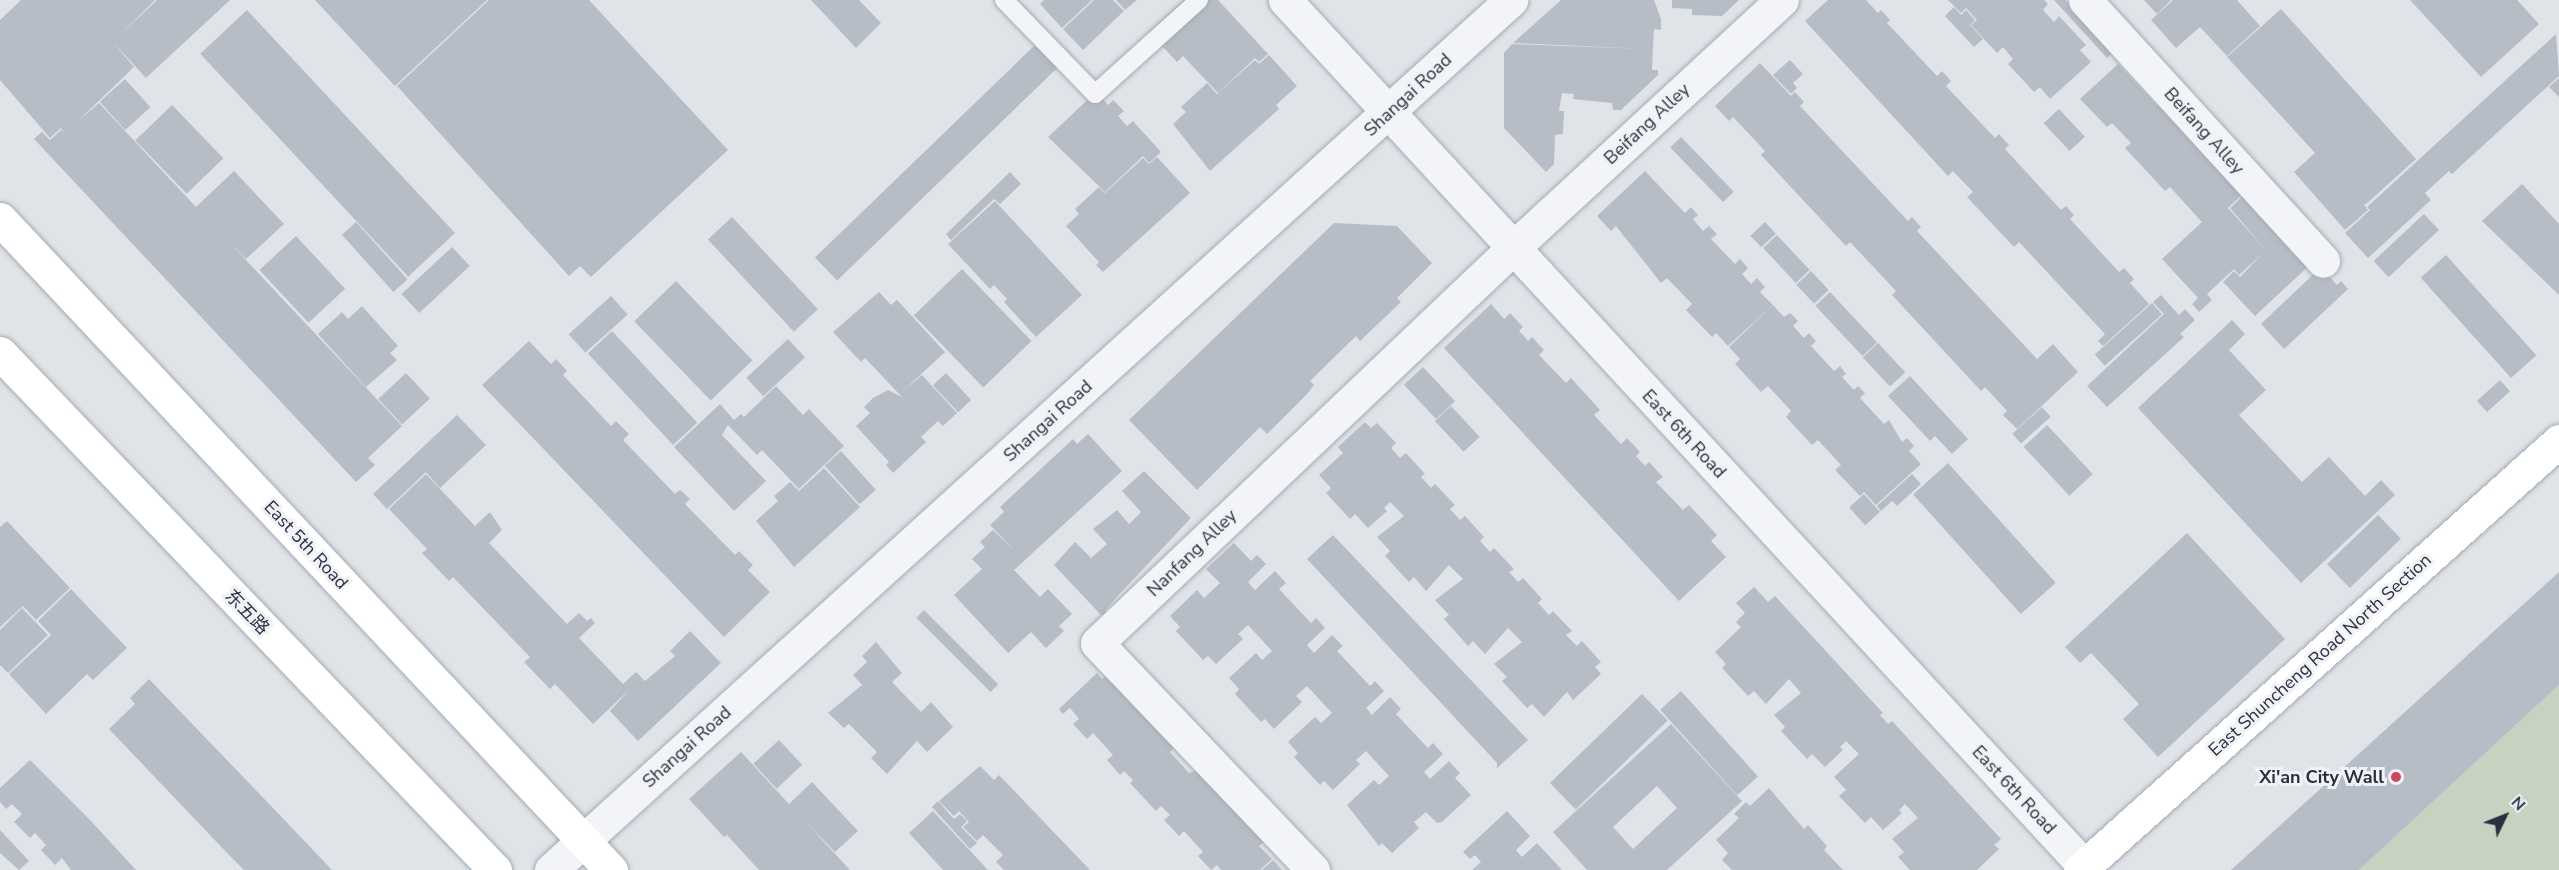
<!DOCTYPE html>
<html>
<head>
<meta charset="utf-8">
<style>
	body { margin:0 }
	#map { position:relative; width:2559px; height:870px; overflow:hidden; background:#e0e4e9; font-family:"Nunito Sans","Noto Sans SC",sans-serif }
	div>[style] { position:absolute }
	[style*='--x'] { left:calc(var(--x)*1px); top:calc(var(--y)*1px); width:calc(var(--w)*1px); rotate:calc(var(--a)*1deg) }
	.green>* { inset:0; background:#c6d3c1 }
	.building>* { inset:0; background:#b7bdc6; transform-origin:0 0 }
	.roads { filter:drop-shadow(0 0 2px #a5abb3) drop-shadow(0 0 2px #a5abb3) }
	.lane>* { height:18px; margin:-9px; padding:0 9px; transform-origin:9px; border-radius:9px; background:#f3f4f7 }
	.street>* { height:33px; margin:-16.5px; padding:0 16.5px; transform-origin:16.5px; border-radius:16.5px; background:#f3f4f7 }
	.secondary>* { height:33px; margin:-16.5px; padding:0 16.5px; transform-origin:16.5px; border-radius:16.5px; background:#fff }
	.primary>* { height:33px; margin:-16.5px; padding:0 16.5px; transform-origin:16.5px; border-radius:16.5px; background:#fff }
	.dots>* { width:16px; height:16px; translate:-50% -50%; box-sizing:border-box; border:3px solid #f0f2f6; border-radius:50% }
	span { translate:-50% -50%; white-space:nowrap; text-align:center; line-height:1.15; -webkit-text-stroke:6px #f0f2f6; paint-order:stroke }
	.street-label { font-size:18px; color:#293140 }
	.poi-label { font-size:18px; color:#293140; font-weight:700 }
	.right { translate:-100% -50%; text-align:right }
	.north { position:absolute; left:2475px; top:786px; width:60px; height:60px; -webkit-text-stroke:4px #f0f2f6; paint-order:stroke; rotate:47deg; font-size:16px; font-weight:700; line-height:24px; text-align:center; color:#293140 }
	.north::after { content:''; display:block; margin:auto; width:21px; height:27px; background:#293140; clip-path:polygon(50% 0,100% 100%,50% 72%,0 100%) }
</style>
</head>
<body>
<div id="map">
	<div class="green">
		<div style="clip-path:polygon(2559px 685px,2559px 870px,2359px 870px)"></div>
	</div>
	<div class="building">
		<div style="clip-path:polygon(21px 0,155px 0,119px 36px,157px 0,230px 0,146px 78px,112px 41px,134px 67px,77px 122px,99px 103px,196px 207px,234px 171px,284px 224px,246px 259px,229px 242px,402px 426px,368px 458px,375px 465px,356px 482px,34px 139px,42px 132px,50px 140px,61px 130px,66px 134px,58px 126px,60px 129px,50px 138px,0 80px,0 20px)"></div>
		<div style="clip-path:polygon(315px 0,487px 0,395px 86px)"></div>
		<div style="clip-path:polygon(489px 0,589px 0,728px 150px,591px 277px,580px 266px,569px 276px,397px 86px)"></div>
		<div style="clip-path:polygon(811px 0,859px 0,881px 23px,856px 48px)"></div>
		<div style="clip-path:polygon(1044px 0,1092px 0,1062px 28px,1040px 4px)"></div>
		<div style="clip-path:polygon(1094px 0,1113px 0,1124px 11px,1083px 50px,1063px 29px)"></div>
		<div style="clip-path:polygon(1116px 0,1137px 0,1125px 10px)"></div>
		<div style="clip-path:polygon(1184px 0,1218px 0,1268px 54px,1259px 62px,1255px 58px,1218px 93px,1183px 56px,1177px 62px,1149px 32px)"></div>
		<div style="clip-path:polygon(1561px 0,1654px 0,1661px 19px,1661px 30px,1654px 29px,1653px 48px,1652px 70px,1658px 70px,1658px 75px,1621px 110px,1613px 110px,1612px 103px,1573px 99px,1574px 94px,1562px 93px,1559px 111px,1564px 111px,1563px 134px,1555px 135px,1554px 164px,1546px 172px,1504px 128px,1504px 53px,1512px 44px,1647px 49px,1513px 43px)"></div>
		<div style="clip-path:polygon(1672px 0,1739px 0,1722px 16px,1692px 15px,1692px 9px,1672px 8px)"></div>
		<div style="clip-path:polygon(1828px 0,1866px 0,1878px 13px,1881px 10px,1890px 20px,1887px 23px,1937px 76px,1942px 71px,1951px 81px,1946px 86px,1995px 138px,1999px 134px,2009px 145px,2005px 149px,2061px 210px,2066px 206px,2074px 215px,2070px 219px,2119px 272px,2124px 268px,2134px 279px,2130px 283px,2149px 304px,2103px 346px,2098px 341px,2105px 334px,2019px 242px,2014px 247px,1967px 197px,1973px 192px,1953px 171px,1948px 176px,1805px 21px)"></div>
		<div style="clip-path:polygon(1948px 0,2044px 0,2048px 4px,2043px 10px,2054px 22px,2059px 16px,2086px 45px,2080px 50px,2091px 62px,2050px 99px,2040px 87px,2034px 92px,2008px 64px,2013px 59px,2003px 47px,1997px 53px,1971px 25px,1977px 20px,1966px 8px,1961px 13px)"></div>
		<div style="clip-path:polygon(2054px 0,2065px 0,2113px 52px,2107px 58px)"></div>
		<div style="clip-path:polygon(2144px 0,2171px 0,2157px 14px)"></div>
		<div style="clip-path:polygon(2173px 0,2237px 0,2260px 26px,2227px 56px,2200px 27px,2176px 48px,2151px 20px)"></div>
		<div style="clip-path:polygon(2410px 0,2517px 0,2539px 24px,2481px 77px)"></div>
		<div style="clip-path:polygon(1954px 7px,1961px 15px,1966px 10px,1975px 20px,1970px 25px,1983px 39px,1974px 47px,1945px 16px)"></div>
		<div style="clip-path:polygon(2281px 9px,2416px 159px,2365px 205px,2362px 202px,2368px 210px,2345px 230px,2294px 172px,2315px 153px,2227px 57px)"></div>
		<div style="left:247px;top:10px;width:305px;height:64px;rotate:47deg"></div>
		<div style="clip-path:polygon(2556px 34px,2559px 76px,2452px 174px,2449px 171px,2425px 193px,2431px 200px,2368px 258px,2345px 233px,2370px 210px,2367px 207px)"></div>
		<div style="left:1035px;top:45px;width:32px;height:306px;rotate:46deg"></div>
		<div style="clip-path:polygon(1269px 55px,1297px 86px,1276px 105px,1279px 109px,1210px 171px,1173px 124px,1186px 112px,1181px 107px,1207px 83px,1217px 94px,1255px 60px,1259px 64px)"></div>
		<div style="clip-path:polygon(1790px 60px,1803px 74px,1793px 83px,1797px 88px,1791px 94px,1773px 75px)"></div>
		<div style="clip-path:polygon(1760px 63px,1791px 96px,1795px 92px,1804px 102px,1800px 106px,1908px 221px,1912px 217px,1921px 227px,1917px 231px,2037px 359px,2053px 344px,2078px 372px,2017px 429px,2003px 415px,2007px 411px,1985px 387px,1981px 391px,1892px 295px,1896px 291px,1850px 242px,1846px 246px,1761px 155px,1765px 151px,1733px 117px,1729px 121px,1715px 106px)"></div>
		<div style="clip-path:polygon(2118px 64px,2157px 106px,2165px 98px,2249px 188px,2228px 208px,2267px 251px,2230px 208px,2247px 192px,2313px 262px,2255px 316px,2223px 282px,2234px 271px,2240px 277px,2262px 254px,2239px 275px,2234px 269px,2207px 294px,2212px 300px,2199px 312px,2192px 304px,2198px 298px,2162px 259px,2202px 222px,2170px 187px,2165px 191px,2125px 148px,2131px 143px,2112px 123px,2107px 127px,2080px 99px)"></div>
		<div style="clip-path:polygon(2559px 78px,2559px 97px,2549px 87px)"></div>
		<div style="left:125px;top:79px;width:38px;height:34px;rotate:48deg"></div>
		<div style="clip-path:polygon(1096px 92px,1108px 105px,1113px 100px,1124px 111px,1118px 116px,1127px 126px,1133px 121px,1161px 152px,1149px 163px,1143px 156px,1105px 192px,1048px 137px)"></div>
		<div style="left:172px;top:105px;width:74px;height:51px;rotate:46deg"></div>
		<div style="left:2059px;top:109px;width:38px;height:21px;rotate:47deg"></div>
		<div style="left:1681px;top:137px;width:76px;height:15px;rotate:46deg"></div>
		<div style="clip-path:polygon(1157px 157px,1190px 193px,1103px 272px,1096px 265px,1099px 262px,1066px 226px,1079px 214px,1075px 209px,1099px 187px,1105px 193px,1143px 158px,1149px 164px)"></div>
		<div style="clip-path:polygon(1645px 171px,1685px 213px,1691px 207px,1698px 215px,1693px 219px,1703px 231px,1709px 226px,1717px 234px,1711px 239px,1735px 264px,1740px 259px,1748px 268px,1742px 274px,1751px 284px,1757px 278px,1765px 287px,1760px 292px,1773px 305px,1728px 346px,1716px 333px,1712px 337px,1686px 310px,1692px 304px,1667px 278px,1661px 283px,1616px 226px,1611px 231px,1597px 216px)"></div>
		<div style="clip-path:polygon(1010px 172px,1021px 184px,1000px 204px,994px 199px,951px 240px,946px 234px)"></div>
		<div style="clip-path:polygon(2522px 184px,2559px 224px,2559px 295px,2482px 221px)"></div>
		<div style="clip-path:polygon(995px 201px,1082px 295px,1036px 337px,1004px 302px,1007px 299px,994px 285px,990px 289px,948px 244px)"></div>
		<div style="left:2424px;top:214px;width:22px;height:69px;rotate:47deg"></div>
		<div style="left:732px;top:217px;width:126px;height:33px;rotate:47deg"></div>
		<div style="left:356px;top:222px;width:77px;height:19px;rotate:48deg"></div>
		<div style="left:1765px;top:222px;width:16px;height:20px;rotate:47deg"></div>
		<div style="clip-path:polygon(1334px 223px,1397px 226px,1432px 263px,1397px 298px,1401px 302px,1360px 341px,1356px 336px,1310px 381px,1314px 385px,1308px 393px,1267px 434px,1260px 427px,1197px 490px,1129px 420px)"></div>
		<div style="left:1777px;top:235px;width:48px;height:19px;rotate:47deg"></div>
		<div style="left:296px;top:236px;width:72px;height:50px;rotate:47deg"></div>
		<div style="left:452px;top:247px;width:26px;height:69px;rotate:47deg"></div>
		<div style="left:2446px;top:255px;width:135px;height:34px;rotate:48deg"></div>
		<div style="clip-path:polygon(2321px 267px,2337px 285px,2341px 281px,2348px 289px,2284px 349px,2261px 324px)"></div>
		<div style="left:962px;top:269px;width:100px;height:67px;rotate:46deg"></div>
		<div style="left:1811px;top:271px;width:26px;height:20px;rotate:47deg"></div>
		<div style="left:676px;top:281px;width:110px;height:58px;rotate:46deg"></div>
		<div style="clip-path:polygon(879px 292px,891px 305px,897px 300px,945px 352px,902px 392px,922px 375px,957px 413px,943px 426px,938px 421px,921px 437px,926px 442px,893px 473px,886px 465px,889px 462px,856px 426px,870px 413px,864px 407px,873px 398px,888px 390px,902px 397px,865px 358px,861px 362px,833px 332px)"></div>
		<div style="left:1830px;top:292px;width:69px;height:20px;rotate:47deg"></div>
		<div style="clip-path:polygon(2161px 295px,2179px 315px,2185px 309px,2195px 320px,2180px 334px,2184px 337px,2107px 407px,2087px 386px,2164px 314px,2153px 302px)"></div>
		<div style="left:611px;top:296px;width:25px;height:57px;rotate:48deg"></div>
		<div style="left:2152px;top:303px;width:15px;height:77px;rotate:48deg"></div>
		<div style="clip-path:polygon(1491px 304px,1504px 319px,1510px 313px,1523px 327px,1519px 331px,1524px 336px,1528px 341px,1532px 337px,1544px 350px,1539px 355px,1566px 383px,1571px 378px,1600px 410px,1594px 415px,1621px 444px,1627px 438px,1640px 452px,1636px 456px,1645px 466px,1649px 462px,1663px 477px,1656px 482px,1683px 510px,1689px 505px,1717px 535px,1711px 541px,1726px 557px,1679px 601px,1444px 348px)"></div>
		<div style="clip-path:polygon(1773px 305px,1784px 317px,1790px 313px,1798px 321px,1793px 326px,1804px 338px,1809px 333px,1816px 341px,1811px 346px,1834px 371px,1840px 366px,1846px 374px,1842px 377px,1854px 390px,1858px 386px,1865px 393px,1860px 398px,1884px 424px,1889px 420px,1902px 442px,1907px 438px,1914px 446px,1909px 451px,1921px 464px,1876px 505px,1864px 492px,1860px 496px,1835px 470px,1841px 465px,1818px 440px,1812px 445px,1786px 417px,1791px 411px,1768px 386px,1761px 392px,1735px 364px,1740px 359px,1729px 347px)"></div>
		<div style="clip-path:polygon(362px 306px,398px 346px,390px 353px,397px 360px,366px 387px,318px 334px,342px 312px,348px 319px)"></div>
		<div style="clip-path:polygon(2232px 320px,2245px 334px,2229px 350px,2266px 390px,2239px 415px,2302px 482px,2329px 457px,2365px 496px,2381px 480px,2395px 495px,2301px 583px,2138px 408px)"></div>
		<div style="left:612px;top:331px;width:125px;height:33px;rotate:47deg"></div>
		<div style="left:788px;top:339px;width:25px;height:57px;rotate:47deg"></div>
		<div style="clip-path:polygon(529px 341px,551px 364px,556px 359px,567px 371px,563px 375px,611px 426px,616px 421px,629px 434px,623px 440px,675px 494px,680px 490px,690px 499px,685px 504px,735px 555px,739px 551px,753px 565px,748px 570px,770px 592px,724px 637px,482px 385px)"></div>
		<div style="left:1878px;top:343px;width:40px;height:21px;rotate:47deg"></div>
		<div style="left:1423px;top:367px;width:47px;height:26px;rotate:47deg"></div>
		<div style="left:406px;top:373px;width:35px;height:38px;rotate:47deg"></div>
		<div style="left:946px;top:373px;width:37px;height:18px;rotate:47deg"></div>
		<div style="clip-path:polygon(1910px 376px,1968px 439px,1952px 454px,1935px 436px,1930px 441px,1888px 396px)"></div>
		<div style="left:2500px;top:380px;width:15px;height:31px;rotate:48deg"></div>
		<div style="clip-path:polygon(776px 386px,803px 415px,809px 409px,844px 446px,799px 489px,762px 450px,757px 455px,728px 425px,722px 435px,766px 481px,734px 511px,674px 447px,720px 404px,734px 420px,741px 414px,744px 417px)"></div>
		<div style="left:1451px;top:406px;width:42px;height:22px;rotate:47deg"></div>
		<div style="left:2042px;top:407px;width:13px;height:40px;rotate:48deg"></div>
		<div style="clip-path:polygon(457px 415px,486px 445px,440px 488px,426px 472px,387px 509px,373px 494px)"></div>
		<div style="clip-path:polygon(1365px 422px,1371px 428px,1377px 423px,1396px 443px,1391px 448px,1400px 458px,1406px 453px,1425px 474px,1421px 477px,1431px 488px,1435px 484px,1455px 505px,1450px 509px,1460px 520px,1465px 516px,1484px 537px,1480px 541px,1490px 552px,1494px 548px,1514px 569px,1509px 572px,1518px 582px,1523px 578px,1542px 599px,1538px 603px,1549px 615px,1553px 611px,1572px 631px,1566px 635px,1577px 646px,1582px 641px,1601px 662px,1595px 667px,1601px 674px,1573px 700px,1567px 692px,1544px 717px,1532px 704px,1527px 708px,1502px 681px,1507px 677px,1494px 664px,1522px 642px,1508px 628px,1485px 654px,1473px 641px,1468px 646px,1444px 619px,1449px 615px,1435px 600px,1463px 579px,1449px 565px,1426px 591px,1414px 577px,1409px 582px,1385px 556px,1390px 551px,1377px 537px,1404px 516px,1390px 502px,1384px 508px,1387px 511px,1368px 528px,1355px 514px,1350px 519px,1326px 493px,1331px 488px,1319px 475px,1343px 453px,1338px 447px)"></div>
		<div style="left:2047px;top:425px;width:67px;height:32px;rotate:47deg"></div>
		<div style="clip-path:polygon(1088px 434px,1122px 471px,1014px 570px,1040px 597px,1048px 589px,1072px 614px,1059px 626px,1064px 631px,1046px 648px,1031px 632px,1008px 653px,954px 595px,982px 569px,972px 559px,985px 547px,980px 542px,993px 530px,1014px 550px,990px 525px,1004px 512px,1000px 507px,1073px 439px,1077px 444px)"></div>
		<div style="left:841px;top:451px;width:52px;height:22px;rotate:48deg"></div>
		<div style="left:1948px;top:463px;width:161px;height:47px;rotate:48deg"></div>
		<div style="clip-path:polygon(824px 468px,860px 507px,794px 567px,756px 521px,778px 501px,774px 496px,790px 482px,799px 491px)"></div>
		<div style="clip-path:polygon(1144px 471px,1191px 518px,1113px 601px,1105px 611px,1108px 615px,1101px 615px,1054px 565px,1075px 542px,1091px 558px,1107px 544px,1093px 529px,1117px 510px,1129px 524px,1141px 512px,1122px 491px)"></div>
		<div style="clip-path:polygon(426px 474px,475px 526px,490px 512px,502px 530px,489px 543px,567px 624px,579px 613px,587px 621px,591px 618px,595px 623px,579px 638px,623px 684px,636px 672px,645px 681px,675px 656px,670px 651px,690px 631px,721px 663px,638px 741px,610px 711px,629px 690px,593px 724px,555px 684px,550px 689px,524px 662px,530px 657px,453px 577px,449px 581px,422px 553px,427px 549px,389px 509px)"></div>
		<div style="clip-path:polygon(1912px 474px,1921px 484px,1897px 506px,1892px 501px,1881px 511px,1877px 506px)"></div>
		<div style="left:1864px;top:494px;width:24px;height:20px;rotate:48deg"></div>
		<div style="left:2378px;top:515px;width:33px;height:71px;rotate:46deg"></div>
		<div style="clip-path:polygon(7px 521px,70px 588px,36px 620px,23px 606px,0 627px,0 527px)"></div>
		<div style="clip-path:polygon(2187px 533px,2285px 639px,2158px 757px,2123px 719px,2139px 704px,2091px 653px,2080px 663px,2065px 647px)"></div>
		<div style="clip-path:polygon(1333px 535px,1528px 740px,1497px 768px,1497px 763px,1307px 559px)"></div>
		<div style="clip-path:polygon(1234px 543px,1251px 561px,1257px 555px,1266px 564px,1248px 582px,1255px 590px,1275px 571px,1286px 583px,1279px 589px,1311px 623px,1316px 618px,1325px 628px,1307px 645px,1314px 653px,1332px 635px,1343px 646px,1337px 651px,1370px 686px,1375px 681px,1384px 691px,1366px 708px,1372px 715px,1390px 697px,1401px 709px,1396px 714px,1428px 748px,1433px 743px,1443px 754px,1424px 772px,1430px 779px,1449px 761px,1460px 773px,1455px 778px,1471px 795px,1442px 822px,1437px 823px,1426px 812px,1414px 822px,1419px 828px,1392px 853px,1382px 843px,1379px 846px,1347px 805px,1374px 780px,1379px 785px,1389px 776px,1366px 751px,1356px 760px,1360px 764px,1333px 790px,1324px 781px,1320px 785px,1294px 757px,1298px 753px,1288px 742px,1315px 717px,1321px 723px,1332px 713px,1307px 686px,1296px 696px,1302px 702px,1274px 729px,1265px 719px,1261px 722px,1235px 694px,1239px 689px,1229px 678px,1256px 653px,1262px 660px,1272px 651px,1248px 625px,1238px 634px,1243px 639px,1216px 664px,1208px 656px,1203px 660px,1176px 631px,1180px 627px,1170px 616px,1197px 590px,1204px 598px,1220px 583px,1206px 569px)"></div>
		<div style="clip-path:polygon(2559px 572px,2559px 685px,2359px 870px,2231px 870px)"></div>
		<div style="clip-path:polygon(1754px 587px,1768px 602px,1775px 596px,1883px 713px,1880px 715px,1888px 724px,1892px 721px,2001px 839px,1994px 845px,1999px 849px,1977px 870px,1910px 870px,1898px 857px,1904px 852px,1892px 839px,1918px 818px,1905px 804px,1899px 810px,1902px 813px,1883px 830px,1871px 817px,1865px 823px,1839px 796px,1846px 790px,1834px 777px,1859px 754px,1846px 741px,1840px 747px,1843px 750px,1825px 767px,1812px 754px,1807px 759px,1781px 731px,1785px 727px,1774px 715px,1801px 693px,1789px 679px,1766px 704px,1754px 691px,1748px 696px,1722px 668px,1726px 664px,1715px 652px,1741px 627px,1736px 622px,1745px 613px,1736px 603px)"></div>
		<div style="clip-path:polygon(71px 589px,127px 648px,93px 680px,87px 674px,46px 714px,9px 674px,51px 635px,38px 621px)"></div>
		<div style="clip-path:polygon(22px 608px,48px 635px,8px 673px,0 665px,0 630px)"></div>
		<div style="left:924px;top:610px;width:105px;height:11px;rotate:45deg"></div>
		<div style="clip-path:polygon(876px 642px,902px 673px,892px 682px,921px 712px,931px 702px,953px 727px,927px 752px,917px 741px,887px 774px,871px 758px,877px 752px,849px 724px,844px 728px,828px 713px,862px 685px,853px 675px,867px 662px,862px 656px)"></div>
		<div style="clip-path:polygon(1097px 673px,1102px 679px,1108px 674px,1175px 747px,1170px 752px,1189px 773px,1199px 770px,1265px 841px,1259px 846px,1272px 859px,1260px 870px,1221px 870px,1217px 865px,1211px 870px,1198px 856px,1203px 852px,1184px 831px,1179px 836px,1164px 820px,1170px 815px,1161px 806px,1156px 811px,1130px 783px,1133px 780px,1124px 771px,1120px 775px,1107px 760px,1113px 755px,1093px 733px,1087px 739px,1073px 724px,1079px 719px,1070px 708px,1063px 714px,1059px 709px)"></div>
		<div style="clip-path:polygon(149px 679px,275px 810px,332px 870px,244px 870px,229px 855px,109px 729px,135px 704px,130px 698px)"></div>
		<div style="left:1681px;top:691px;width:115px;height:28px;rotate:48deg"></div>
		<div style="left:1642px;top:694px;width:37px;height:128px;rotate:46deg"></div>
		<div style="clip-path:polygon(evenodd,1671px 724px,1742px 801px,1667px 870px,1587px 870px,1553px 832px,1671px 724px,1657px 786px,1677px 808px,1633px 849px,1613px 827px,1657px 786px)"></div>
		<div style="left:779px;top:740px;width:34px;height:35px;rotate:47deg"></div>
		<div style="clip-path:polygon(741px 752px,789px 804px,812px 782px,858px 831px,835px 852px,801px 817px,850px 870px,759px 870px,727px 835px,724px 837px,689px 799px)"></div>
		<div style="clip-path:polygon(30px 760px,90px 820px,136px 870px,71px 870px,62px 858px,55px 865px,41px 850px,46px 845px,35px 833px,30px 838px,14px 822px,22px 814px,12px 804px,6px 809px,0 802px,0 788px)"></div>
		<div style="clip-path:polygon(980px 766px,994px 780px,999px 775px,1090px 870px,1004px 870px,996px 862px,1003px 855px,983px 835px,977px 841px,963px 827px,969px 822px,959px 811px,954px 816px,939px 801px)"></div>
		<div style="clip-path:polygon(1769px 788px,1804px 829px,1808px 825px,1827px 846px,1824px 850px,1843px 870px,1732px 870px,1722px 860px,1728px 853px,1716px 840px,1739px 818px,1734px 814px,1746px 802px,1750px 806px)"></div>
		<div style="clip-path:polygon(938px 801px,954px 819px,960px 814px,967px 821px,961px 827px,977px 843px,970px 849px,932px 807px)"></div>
		<div style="clip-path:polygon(933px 811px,988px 870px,943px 870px,909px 833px)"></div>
		<div style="clip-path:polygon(1507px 811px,1530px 836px,1516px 850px,1522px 857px,1537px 843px,1562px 870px,1472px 870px,1481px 862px,1475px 855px,1470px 859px,1463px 852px)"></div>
		<div style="clip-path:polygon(0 830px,29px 861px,19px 870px,0 853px)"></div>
		<div style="clip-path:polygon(1273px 860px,1282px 870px,1262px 870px)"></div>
	</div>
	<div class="roads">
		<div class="lane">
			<div style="--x:1004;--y:0;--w:131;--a:45.9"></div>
			<div style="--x:1095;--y:94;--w:140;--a:-42.1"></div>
		</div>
		<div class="street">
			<div style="--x:1285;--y:0;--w:1178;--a:47.3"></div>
			<div style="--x:2085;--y:0;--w:353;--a:47.6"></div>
			<div style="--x:551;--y:870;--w:1296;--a:-42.18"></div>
			<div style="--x:1313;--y:870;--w:313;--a:-133.6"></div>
			<div style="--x:1097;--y:643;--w:574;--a:-43.52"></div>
			<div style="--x:1513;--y:248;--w:366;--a:-42.7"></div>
		</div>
		<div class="secondary">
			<div style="--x:2080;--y:870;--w:643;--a:-41.85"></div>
		</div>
		<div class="primary">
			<div style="--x:0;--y:219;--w:893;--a:46.82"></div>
			<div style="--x:0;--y:353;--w:716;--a:46.25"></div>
		</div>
	</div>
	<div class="dots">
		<div style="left:2396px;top:777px;background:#cd465b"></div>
	</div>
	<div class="street-label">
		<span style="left:1408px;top:95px;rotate:-43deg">Shangai Road</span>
		<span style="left:1647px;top:124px;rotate:-43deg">Beifang Alley</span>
		<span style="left:2204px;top:131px;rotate:48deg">Beifang Alley</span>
		<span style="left:1048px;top:421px;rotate:-42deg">Shangai Road</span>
		<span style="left:1684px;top:434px;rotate:47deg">East 6th Road</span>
		<span style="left:306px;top:545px;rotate:47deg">East 5th Road</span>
		<span style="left:1192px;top:553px;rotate:-44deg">Nanfang Alley</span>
		<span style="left:247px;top:612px;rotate:46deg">东五路</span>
		<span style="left:2320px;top:655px;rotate:-42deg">East Shuncheng Road North Section</span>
		<span style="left:687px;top:747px;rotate:-42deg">Shangai Road</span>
		<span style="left:2014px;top:790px;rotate:47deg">East 6th Road</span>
	</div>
	<div class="poi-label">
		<span class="right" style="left:2384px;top:777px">Xi'an City Wall</span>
	</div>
	<div class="north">N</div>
</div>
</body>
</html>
